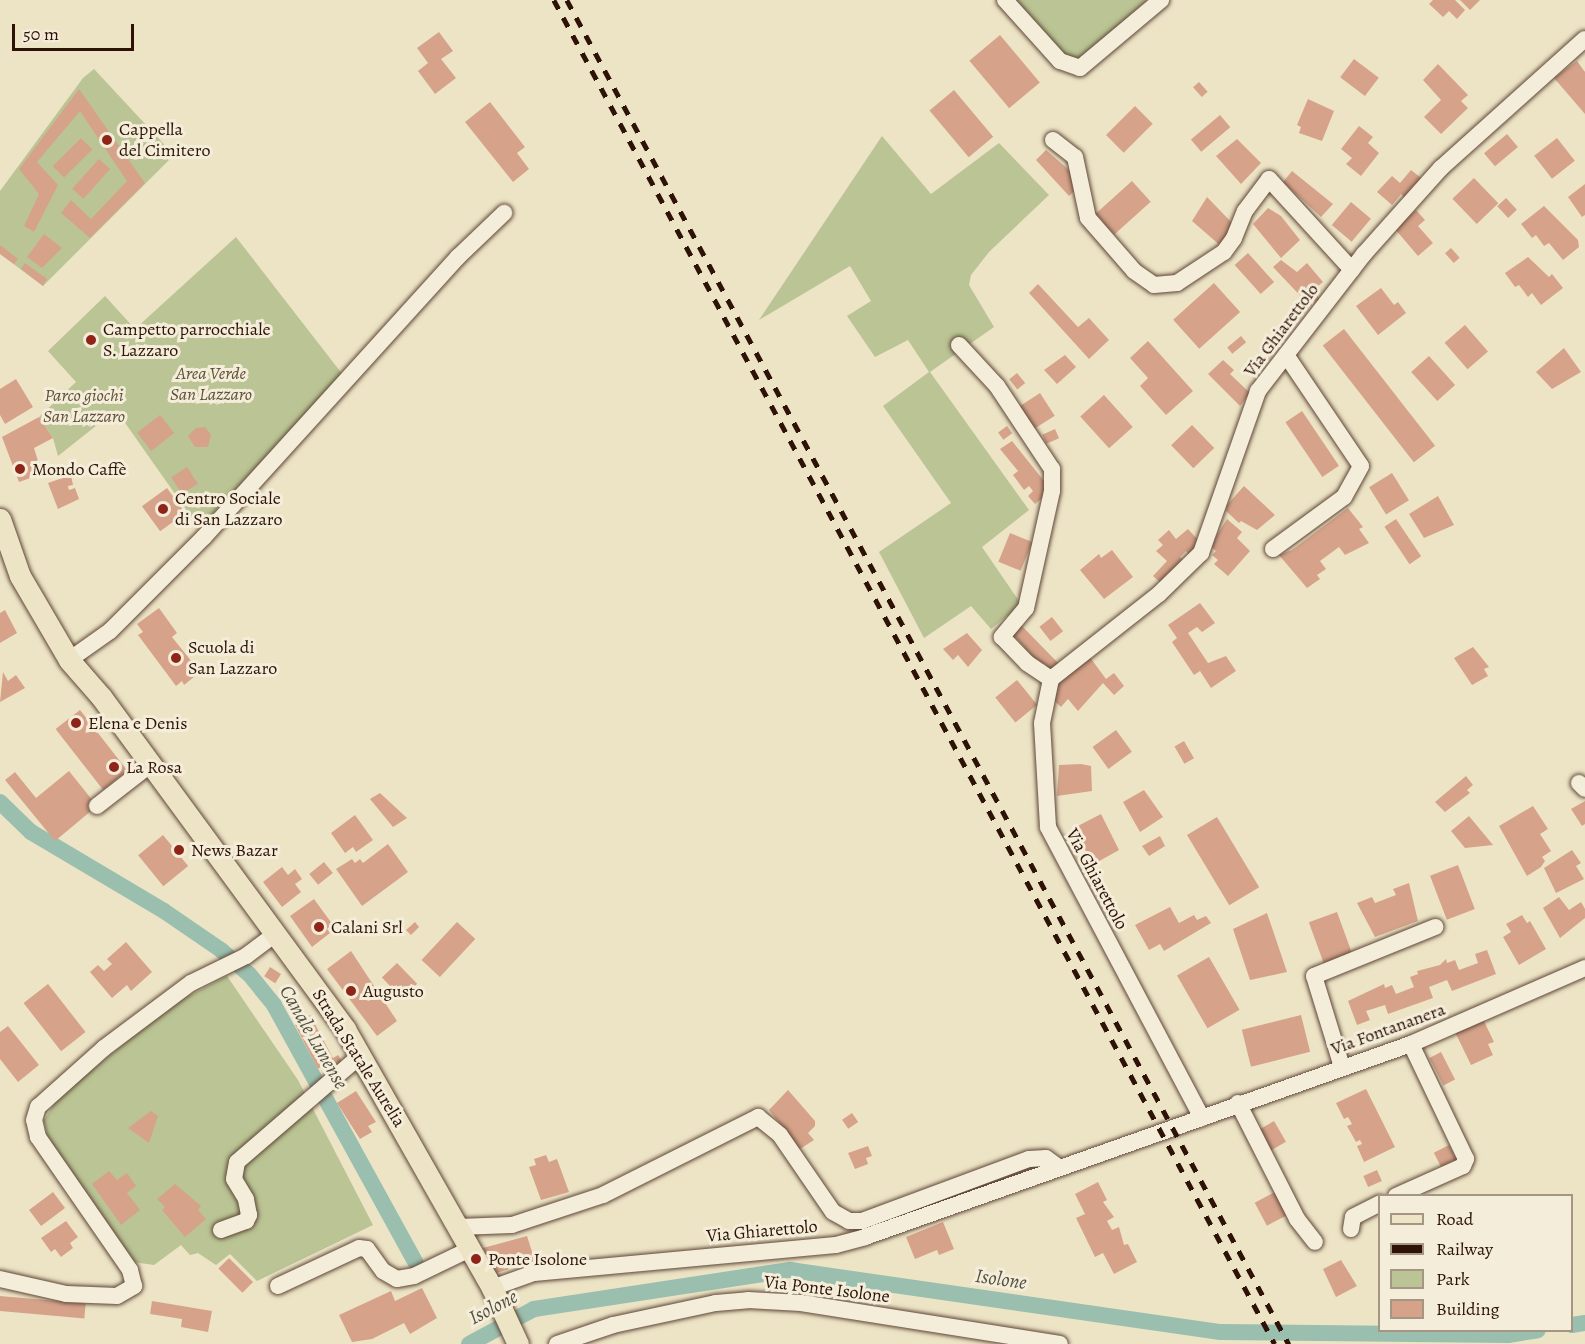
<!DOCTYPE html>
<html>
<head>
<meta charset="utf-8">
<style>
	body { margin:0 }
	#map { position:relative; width:1585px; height:1344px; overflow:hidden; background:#ede4c6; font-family:Alegreya,serif }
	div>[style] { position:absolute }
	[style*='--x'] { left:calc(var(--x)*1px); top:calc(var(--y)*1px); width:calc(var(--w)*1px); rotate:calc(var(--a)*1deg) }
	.green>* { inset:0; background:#bac494 }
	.canal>* { height:16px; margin:-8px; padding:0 8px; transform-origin:8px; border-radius:8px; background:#9abfaf }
	.building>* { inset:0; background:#d6a38a; transform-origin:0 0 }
	.roads { filter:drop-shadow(0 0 2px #5e4636) drop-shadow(0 0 2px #5e4636) }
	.minor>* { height:16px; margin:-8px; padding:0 8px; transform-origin:8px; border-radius:8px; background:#f3edda }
	.major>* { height:21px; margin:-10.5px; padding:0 10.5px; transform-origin:10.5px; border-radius:10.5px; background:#ede4c6 }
	.rail>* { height:4.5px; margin-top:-2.25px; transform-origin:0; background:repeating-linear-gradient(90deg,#2e1206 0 10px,transparent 0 20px) }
	.dots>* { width:16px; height:16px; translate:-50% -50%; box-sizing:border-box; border:3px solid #f3edda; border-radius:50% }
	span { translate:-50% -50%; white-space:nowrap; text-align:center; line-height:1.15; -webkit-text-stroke:6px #f3edda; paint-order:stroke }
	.poi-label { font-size:18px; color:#2e1206 }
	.left { translate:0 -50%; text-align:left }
	.street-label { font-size:18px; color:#2e1206 }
	.park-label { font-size:18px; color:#5f5038; font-style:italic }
	.water-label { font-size:20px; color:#544f41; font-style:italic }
	.legend { position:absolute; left:1378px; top:1194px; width:195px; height:138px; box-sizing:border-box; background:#f3edda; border:2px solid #a49585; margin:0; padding:8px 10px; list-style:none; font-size:18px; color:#2e1206 }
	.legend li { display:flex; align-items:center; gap:12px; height:30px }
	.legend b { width:30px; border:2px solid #a49585 }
	.scale { position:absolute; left:12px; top:24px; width:122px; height:27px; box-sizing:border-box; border:3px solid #2e1206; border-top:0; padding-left:8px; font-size:18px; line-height:21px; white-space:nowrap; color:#2e1206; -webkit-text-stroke:4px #f3edda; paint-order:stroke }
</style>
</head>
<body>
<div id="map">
	<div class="green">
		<div style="clip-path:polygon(1013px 0,1147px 0,1080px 60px,1066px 59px)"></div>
		<div style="clip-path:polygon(94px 69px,174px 155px,43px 286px,0 254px,0 191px,83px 78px)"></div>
		<div style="clip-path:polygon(882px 136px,931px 194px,999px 143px,1049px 195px,989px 252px,971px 275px,969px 285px,994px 327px,930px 372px,1029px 510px,982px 547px,1021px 604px,991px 629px,971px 606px,924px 638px,879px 552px,951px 503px,883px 406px,929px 372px,908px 340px,875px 357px,847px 316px,871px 301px,850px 266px,759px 320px)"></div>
		<div style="clip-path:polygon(236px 237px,343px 375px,199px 528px,116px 410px,58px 456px,53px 438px,39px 417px,76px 382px,48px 351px,105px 296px,135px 329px)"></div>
		<div style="clip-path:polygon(227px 976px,298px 1080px,373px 1225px,257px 1281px,230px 1254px,216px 1265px,198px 1253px,190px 1255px,181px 1245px,154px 1265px,133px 1262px,49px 1142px,44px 1121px,57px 1098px,173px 1004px)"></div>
	</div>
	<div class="canal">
		<div style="--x:0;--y:802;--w:43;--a:44.1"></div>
		<div style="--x:31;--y:832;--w:155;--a:30.7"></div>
		<div style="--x:164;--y:911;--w:69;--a:34.4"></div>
		<div style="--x:221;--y:950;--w:37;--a:41"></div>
		<div style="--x:249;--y:974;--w:40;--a:51"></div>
		<div style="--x:274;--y:1005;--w:294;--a:61.2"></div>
		<div style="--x:1572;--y:1325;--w:13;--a:-9"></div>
		<div style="--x:469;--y:1344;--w:74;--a:-28.3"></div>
		<div style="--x:534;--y:1309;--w:259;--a:-8.7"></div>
		<div style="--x:790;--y:1270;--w:435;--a:8.2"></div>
		<div style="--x:1221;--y:1332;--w:287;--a:0.6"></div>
		<div style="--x:1508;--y:1335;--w:30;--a:-9"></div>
	</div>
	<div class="building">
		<div style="clip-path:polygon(1433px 0,1455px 0,1465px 10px,1457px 19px,1449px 11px,1443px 17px,1429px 4px)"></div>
		<div style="clip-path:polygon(1460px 0,1480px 0,1470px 10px)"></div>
		<div style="clip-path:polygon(439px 32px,453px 51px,441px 59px,456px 78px,435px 94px,418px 71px,428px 63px,417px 48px)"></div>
		<div style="left:1000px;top:35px;width:62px;height:40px;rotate:50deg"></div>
		<div style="left:1354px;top:59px;width:31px;height:23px;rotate:37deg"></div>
		<div style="clip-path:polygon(1577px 61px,1585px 72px,1585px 114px,1554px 78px)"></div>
		<div style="clip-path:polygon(1438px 64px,1468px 95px,1461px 101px,1468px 108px,1441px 134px,1424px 117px,1441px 100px,1423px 80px)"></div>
		<div style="left:1199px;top:82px;width:13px;height:8px;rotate:48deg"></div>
		<div style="clip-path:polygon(79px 89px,145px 183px,90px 238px,61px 213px,71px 200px,91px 219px,127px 181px,80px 111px,37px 162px,58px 185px,34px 232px,24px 226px,39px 194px,19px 169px)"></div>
		<div style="left:954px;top:90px;width:61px;height:32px;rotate:50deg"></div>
		<div style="clip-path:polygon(1308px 99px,1334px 111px,1322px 141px,1299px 133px,1301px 127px,1297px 125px)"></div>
		<div style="clip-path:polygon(490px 102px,525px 147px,517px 153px,529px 169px,513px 182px,465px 122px)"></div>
		<div style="left:1135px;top:106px;width:25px;height:41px;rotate:45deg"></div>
		<div style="left:1220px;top:115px;width:16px;height:38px;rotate:50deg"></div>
		<div style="clip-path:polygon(1359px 126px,1373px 137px,1368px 143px,1379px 153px,1361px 176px,1346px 164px,1352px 158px,1341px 149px)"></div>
		<div style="left:1507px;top:134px;width:17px;height:30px;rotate:50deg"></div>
		<div style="left:81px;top:138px;width:16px;height:40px;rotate:45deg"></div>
		<div style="left:1557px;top:138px;width:29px;height:29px;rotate:52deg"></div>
		<div style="clip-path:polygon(1237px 139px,1261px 163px,1241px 184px,1216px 156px)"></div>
		<div style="clip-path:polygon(1046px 150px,1077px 177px,1080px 186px,1069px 196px,1036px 160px)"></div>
		<div style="left:99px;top:159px;width:15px;height:40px;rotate:42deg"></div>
		<div style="clip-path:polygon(1411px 170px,1421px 178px,1405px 198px,1401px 194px,1392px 205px,1377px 192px,1392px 176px,1400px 183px)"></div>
		<div style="clip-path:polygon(1292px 171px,1333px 204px,1321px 217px,1283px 182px)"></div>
		<div style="left:1474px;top:178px;width:35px;height:30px;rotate:46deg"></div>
		<div style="left:1132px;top:181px;width:28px;height:49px;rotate:48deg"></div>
		<div style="clip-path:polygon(1585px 184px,1585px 215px,1582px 217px,1568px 197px)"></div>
		<div style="clip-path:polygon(1207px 197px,1235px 226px,1222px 247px,1192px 221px)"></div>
		<div style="left:1506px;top:198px;width:16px;height:12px;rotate:47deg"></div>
		<div style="left:1351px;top:202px;width:26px;height:30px;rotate:40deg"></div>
		<div style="clip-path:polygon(1544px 206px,1578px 240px,1579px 247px,1563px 260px,1549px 243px,1544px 246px,1536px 235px,1532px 238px,1521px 224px)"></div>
		<div style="clip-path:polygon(1268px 208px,1281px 216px,1300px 240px,1281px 258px,1253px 224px)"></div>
		<div style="clip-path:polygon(1416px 210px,1425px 220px,1418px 226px,1433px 243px,1418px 256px,1395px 229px)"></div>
		<div style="clip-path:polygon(44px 234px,62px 248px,42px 268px,27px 257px)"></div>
		<div style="clip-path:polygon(0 245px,18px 259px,14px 264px,0 254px)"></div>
		<div style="left:1451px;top:248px;width:13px;height:8px;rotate:48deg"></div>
		<div style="left:1248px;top:253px;width:39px;height:18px;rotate:48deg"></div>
		<div style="clip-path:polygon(1528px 257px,1549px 277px,1552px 274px,1563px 288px,1541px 305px,1532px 293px,1528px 297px,1519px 285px,1515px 287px,1505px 273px)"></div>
		<div style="clip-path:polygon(1281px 260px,1297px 272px,1307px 263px,1323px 282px,1313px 290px,1320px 299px,1310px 306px,1273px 267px)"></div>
		<div style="clip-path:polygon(25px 263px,47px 279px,43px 286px,21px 269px)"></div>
		<div style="left:1214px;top:283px;width:39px;height:55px;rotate:48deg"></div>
		<div style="clip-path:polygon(1038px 284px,1078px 327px,1089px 318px,1109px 340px,1089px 359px,1029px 293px)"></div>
		<div style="clip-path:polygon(1381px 288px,1394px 305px,1398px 302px,1406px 313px,1378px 335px,1356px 306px)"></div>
		<div style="left:1465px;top:325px;width:35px;height:27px;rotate:49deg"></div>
		<div style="left:1344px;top:329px;width:148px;height:27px;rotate:52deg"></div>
		<div style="left:1241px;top:336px;width:8px;height:18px;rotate:50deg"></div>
		<div style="clip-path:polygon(1148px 341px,1193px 391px,1166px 415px,1140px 386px,1148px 378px,1130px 358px)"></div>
		<div style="clip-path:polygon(1564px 348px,1581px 372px,1552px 389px,1536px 372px)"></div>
		<div style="clip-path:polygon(1065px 355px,1076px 367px,1057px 384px,1044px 370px)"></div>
		<div style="left:1429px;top:356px;width:39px;height:24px;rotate:48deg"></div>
		<div style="clip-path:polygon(1223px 360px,1234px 370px,1230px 374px,1250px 393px,1240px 406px,1208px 374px)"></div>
		<div style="left:1017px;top:373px;width:13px;height:10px;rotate:51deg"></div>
		<div style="clip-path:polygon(16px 379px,33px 407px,5px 424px,0 415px,0 389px)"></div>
		<div style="left:1040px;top:393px;width:27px;height:27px;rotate:57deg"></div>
		<div style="left:1104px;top:395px;width:43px;height:32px;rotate:48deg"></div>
		<div style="left:1302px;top:411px;width:66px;height:20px;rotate:56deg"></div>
		<div style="left:160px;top:415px;width:23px;height:29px;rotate:52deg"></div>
		<div style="clip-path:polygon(39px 417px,53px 438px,34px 448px,42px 474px,19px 482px,2px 437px)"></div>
		<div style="left:1192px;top:425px;width:32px;height:29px;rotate:46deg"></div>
		<div style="left:1007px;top:426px;width:9px;height:11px;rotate:54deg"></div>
		<div style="clip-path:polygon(205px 427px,211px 435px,208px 447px,195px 447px,188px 436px,196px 428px)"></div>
		<div style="left:1055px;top:429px;width:10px;height:14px;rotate:66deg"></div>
		<div style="clip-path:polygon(1012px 441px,1048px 486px,1047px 494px,1035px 504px,1028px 496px,1033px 491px,1029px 486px,1024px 490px,1013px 475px,1018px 471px,1000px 449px)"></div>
		<div style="left:187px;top:467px;width:20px;height:19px;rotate:57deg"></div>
		<div style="left:1392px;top:473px;width:32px;height:27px;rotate:58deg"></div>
		<div style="clip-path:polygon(71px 475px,73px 485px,68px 486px,69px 490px,75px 488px,79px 499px,58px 509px,48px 483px)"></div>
		<div style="clip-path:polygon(1244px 486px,1275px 515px,1257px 530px,1241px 521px,1239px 523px,1226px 511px,1227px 505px)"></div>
		<div style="left:167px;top:488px;width:31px;height:31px;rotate:54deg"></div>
		<div style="clip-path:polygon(1438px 496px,1454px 525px,1424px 538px,1409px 514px)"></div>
		<div style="clip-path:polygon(1348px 508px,1363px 527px,1359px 529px,1369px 543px,1345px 555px,1339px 547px,1320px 561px,1326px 569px,1317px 575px,1320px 579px,1307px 588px,1279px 555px,1292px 550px)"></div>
		<div style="clip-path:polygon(1227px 519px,1242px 532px,1237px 538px,1250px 551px,1228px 576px,1214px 564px,1218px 560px,1212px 555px,1216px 551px,1210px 546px)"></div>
		<div style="left:1396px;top:519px;width:45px;height:14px;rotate:56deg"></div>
		<div style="clip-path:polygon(1188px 529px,1199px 541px,1189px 555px,1186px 551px,1180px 557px,1184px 561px,1162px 584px,1153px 576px,1167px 561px,1156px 551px,1163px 545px,1158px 540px,1169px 530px,1176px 539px)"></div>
		<div style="left:1010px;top:533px;width:24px;height:31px;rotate:22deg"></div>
		<div style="clip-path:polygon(1112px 550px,1133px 577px,1104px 599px,1080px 570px,1099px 554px,1101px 558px)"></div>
		<div style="clip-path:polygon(1200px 603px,1215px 623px,1202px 632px,1197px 627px,1188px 633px,1208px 663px,1226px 656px,1236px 671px,1211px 688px,1200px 671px,1194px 675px,1172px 642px,1177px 638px,1168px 625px)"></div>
		<div style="clip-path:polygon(159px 608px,177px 633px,172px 637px,200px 672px,184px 685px,182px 681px,176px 686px,138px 635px,143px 632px,137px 624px)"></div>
		<div style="clip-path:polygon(5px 610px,17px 633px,0 643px,0 613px)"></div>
		<div style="left:1052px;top:617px;width:18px;height:16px;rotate:52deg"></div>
		<div style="clip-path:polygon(1021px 625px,1059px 664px,1050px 671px,1044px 663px,1041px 666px,1012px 633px)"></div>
		<div style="clip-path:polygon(967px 633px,982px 650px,968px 667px,958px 655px,953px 660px,943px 649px)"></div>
		<div style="clip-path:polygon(1473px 647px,1489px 667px,1484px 669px,1488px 676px,1472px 685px,1454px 658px)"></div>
		<div style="clip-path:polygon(1089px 656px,1106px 679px,1114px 673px,1124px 686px,1114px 695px,1103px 683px,1078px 711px,1068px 699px,1061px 707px,1052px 699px,1055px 687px)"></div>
		<div style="clip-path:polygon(3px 672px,8px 681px,16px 675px,25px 688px,0 702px)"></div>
		<div style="left:1017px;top:680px;width:32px;height:28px;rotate:51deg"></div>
		<div style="left:80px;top:710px;width:77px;height:31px;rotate:52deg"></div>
		<div style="left:1116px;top:730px;width:27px;height:29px;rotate:54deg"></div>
		<div style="left:1184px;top:741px;width:20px;height:11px;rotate:60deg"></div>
		<div style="clip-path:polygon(1081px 764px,1091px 766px,1092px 791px,1057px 796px,1059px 765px)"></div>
		<div style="clip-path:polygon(69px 771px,97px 806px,55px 841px,5px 780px,15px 772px,36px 798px)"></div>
		<div style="clip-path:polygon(1466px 776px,1473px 785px,1467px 790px,1470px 793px,1445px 812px,1435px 802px)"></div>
		<div style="clip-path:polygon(1144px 790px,1163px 817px,1140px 832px,1123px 802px)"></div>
		<div style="clip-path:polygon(380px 793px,407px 818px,393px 827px,370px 799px)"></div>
		<div style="clip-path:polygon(1585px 801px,1585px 824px,1582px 826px,1571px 809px)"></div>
		<div style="clip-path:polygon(1533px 806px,1548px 829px,1540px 834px,1551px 851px,1542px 857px,1545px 861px,1541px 867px,1527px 876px,1499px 826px)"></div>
		<div style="clip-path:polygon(1101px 814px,1119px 850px,1094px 864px,1072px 829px)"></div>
		<div style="clip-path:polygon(355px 815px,373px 840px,356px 852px,353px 847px,345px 853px,331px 833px)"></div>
		<div style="clip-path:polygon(1469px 816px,1493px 845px,1465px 848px,1451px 831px)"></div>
		<div style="left:1217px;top:817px;width:82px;height:35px;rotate:59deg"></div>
		<div style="left:163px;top:835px;width:40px;height:32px;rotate:51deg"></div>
		<div style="clip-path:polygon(1160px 836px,1165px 846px,1149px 856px,1142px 846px)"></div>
		<div style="clip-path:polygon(388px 844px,408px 872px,362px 906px,336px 869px,352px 859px,355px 863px,360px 859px,363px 863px)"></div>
		<div style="clip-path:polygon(1572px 850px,1581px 863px,1576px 866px,1584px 879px,1556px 893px,1544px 868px)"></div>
		<div style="left:324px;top:862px;width:14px;height:19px;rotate:51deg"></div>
		<div style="left:1458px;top:865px;width:47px;height:30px;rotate:69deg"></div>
		<div style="clip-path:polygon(282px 867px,288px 875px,295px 869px,302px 879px,295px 884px,301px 892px,282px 907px,263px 882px)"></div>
		<div style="clip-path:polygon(1409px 883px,1418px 921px,1375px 937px,1357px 903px,1372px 897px,1375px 903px,1396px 895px,1393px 889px)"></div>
		<div style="clip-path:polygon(1559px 897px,1569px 910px,1581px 902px,1585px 909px,1585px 918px,1560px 938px,1543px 908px)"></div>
		<div style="clip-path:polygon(314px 899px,333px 925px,327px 929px,330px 933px,312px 947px,290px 916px)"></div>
		<div style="clip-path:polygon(1170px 907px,1179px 923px,1194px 915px,1197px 920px,1206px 916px,1211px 923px,1164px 951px,1160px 944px,1149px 950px,1135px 925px)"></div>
		<div style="left:1337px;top:912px;width:46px;height:30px;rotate:70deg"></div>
		<div style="clip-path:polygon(1267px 913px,1287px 972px,1250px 980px,1233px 929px)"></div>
		<div style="clip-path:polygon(1522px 915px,1527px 923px,1530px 921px,1546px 949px,1519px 965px,1503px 937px,1511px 932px,1506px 924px)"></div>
		<div style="clip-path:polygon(415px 922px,419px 927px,411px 935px,406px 930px)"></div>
		<div style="left:457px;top:922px;width:25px;height:52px;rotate:43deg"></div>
		<div style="clip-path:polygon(126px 942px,152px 972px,131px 991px,127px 985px,112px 998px,90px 972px,98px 965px,104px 971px,112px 964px,107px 959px)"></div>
		<div style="clip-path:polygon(1487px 950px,1496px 974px,1452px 991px,1447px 980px,1429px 987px,1433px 998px,1388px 1014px,1385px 1005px,1366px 1011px,1370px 1020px,1357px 1025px,1348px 1001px,1384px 984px,1385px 988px,1392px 985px,1396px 994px,1414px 987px,1410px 977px,1418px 974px,1417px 971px,1440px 965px,1446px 959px,1447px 963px,1455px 960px,1459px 970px,1478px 963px,1475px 954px)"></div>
		<div style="clip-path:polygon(351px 951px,397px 1021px,377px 1036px,327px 969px)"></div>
		<div style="left:1209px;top:957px;width:61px;height:37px;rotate:60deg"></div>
		<div style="left:397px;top:963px;width:29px;height:21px;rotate:46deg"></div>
		<div style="left:270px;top:967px;width:13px;height:11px;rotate:32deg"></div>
		<div style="left:48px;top:984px;width:61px;height:31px;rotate:52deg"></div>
		<div style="clip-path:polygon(310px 1015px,333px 1058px,338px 1055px,343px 1063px,326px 1073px,322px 1066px,318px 1069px,295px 1025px)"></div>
		<div style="left:1301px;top:1015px;width:38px;height:61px;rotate:76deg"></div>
		<div style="clip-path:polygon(1482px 1017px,1494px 1042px,1488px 1044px,1493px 1055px,1471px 1065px,1454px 1030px)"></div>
		<div style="clip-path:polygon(8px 1026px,39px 1065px,18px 1082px,0 1059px,0 1032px)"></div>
		<div style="left:1441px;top:1052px;width:31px;height:13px;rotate:63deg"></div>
		<div style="clip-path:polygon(1366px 1089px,1395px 1147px,1364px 1162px,1357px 1146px,1362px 1144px,1360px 1140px,1356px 1142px,1347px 1126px,1352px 1124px,1348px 1117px,1344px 1119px,1336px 1103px)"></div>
		<div style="clip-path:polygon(788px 1090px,815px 1121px,815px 1126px,808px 1133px,814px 1140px,800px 1149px,769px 1110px)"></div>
		<div style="clip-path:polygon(356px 1091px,376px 1122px,368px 1126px,372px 1132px,360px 1139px,337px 1103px)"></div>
		<div style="clip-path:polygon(151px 1111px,158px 1116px,149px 1143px,128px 1128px)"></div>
		<div style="left:852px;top:1113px;width:11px;height:12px;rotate:56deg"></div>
		<div style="left:1274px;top:1121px;width:24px;height:20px;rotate:60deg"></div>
		<div style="left:1449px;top:1145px;width:16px;height:17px;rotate:63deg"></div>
		<div style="clip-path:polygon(868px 1146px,872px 1156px,866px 1158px,868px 1164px,855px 1169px,848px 1153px)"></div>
		<div style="clip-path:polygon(546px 1155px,549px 1162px,557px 1159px,569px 1192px,541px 1200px,529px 1167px,536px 1165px,534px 1159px)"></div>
		<div style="left:1377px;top:1170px;width:12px;height:15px;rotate:66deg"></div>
		<div style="clip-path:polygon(109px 1171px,117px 1180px,127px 1173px,136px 1186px,127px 1193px,140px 1210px,121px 1225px,92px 1184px)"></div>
		<div style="clip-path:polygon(1098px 1182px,1107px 1200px,1103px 1202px,1114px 1217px,1107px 1221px,1112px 1230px,1119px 1227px,1124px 1245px,1128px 1244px,1137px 1262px,1114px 1274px,1103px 1253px,1095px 1257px,1076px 1218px,1085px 1214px,1075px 1194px)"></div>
		<div style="clip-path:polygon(175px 1184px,201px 1206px,198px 1210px,206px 1219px,185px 1237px,162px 1210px,165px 1207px,157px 1199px)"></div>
		<div style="left:53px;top:1192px;width:20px;height:30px;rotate:53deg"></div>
		<div style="left:1275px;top:1192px;width:26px;height:23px;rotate:62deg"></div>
		<div style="clip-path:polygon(66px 1221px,78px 1237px,70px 1243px,73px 1248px,61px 1257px,55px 1249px,51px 1252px,41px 1238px)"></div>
		<div style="clip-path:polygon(943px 1222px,954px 1249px,939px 1255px,937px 1250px,915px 1259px,906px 1237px)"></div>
		<div style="clip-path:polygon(527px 1236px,535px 1261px,496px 1273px,483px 1248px)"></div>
		<div style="left:229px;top:1258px;width:34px;height:15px;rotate:45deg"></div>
		<div style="clip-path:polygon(1341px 1260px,1357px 1286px,1336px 1297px,1323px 1269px)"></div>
		<div style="clip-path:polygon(422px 1288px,437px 1318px,410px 1334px,404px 1323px,372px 1339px,352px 1342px,339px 1315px,391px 1291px,395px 1301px)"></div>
		<div style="left:0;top:1296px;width:86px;height:15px;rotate:5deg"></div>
		<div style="clip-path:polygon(152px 1301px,212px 1311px,208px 1332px,181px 1327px,182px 1319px,150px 1314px)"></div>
	</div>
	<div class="roads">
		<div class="minor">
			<div style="--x:1005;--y:0;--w:82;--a:48"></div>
			<div style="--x:1060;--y:61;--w:21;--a:19"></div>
			<div style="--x:1080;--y:68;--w:106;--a:-40"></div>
			<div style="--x:1053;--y:140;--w:28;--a:38"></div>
			<div style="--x:1075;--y:157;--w:62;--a:78"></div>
			<div style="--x:1088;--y:218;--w:70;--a:49"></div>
			<div style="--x:1134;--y:271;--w:24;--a:35"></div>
			<div style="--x:1154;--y:285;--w:23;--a:-5"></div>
			<div style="--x:1177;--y:283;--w:56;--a:-33.4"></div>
			<div style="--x:1224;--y:252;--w:17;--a:-54"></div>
			<div style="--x:1234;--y:238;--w:29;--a:-68"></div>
			<div style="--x:1245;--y:211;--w:40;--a:-53"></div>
			<div style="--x:1269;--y:179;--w:123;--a:47.6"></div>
			<div style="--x:959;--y:345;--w:56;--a:47.2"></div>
			<div style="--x:997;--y:386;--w:100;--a:56.5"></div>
			<div style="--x:1052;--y:469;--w:22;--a:90"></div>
			<div style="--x:1052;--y:491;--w:120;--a:102.5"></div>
			<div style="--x:1026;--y:608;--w:38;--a:130"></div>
			<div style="--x:1002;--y:637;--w:36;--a:46"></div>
			<div style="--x:1027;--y:663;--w:29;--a:34"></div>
			<div style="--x:1273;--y:549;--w:88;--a:-36.2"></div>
			<div style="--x:1344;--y:497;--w:35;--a:-61"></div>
			<div style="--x:1361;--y:466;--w:134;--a:-124"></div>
			<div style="--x:69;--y:660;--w:50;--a:-35.3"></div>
			<div style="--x:110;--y:631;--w:133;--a:-45"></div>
			<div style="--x:204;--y:537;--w:378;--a:-47.8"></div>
			<div style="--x:458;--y:257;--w:64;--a:-43.7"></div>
			<div style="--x:1579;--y:783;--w:8;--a:45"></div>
			<div style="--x:97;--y:806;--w:68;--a:-37.9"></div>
			<div style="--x:1342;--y:1067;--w:95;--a:-107.1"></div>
			<div style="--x:1314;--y:976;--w:131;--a:-22"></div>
			<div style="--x:1238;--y:1103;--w:130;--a:63"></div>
			<div style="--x:1297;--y:1219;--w:29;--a:52"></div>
			<div style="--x:1202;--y:1118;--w:329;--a:-117.9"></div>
			<div style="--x:1048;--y:827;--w:104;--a:-93.3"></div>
			<div style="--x:1042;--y:723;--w:45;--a:-78.4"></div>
			<div style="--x:1051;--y:679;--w:137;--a:-38.2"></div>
			<div style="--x:1159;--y:594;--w:59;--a:-44.3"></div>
			<div style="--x:1201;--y:553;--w:172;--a:-70.6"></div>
			<div style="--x:1258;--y:391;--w:173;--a:-52.3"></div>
			<div style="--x:1364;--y:254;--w:115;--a:-48.2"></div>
			<div style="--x:1441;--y:168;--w:193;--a:-41.9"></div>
			<div style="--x:1396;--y:1196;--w:73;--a:-24.1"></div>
			<div style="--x:1463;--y:1166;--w:8;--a:-67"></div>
			<div style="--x:1466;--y:1159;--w:127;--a:-115.6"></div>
			<div style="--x:458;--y:1227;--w:54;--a:-2.1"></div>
			<div style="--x:512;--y:1225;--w:96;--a:-18.2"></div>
			<div style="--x:603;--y:1195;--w:174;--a:-26.7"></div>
			<div style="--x:758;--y:1117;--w:28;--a:39"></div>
			<div style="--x:780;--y:1135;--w:93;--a:55.5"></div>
			<div style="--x:833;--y:1212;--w:18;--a:29"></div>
			<div style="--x:849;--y:1221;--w:13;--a:0"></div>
			<div style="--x:862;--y:1221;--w:178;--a:-20.4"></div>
			<div style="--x:1029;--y:1159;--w:17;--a:-3"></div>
			<div style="--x:1046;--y:1158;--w:14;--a:36"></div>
			<div style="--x:1351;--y:1229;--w:12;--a:-81"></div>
			<div style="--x:1353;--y:1217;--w:30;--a:-27"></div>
			<div style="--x:221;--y:1230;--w:27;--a:-20"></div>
			<div style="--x:246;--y:1221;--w:7;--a:-63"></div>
			<div style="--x:249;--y:1215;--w:16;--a:-101"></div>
			<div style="--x:246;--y:1199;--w:23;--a:-121"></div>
			<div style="--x:234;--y:1179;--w:17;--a:-80"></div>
			<div style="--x:237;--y:1162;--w:164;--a:-40.8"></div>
			<div style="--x:0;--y:1279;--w:68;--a:12.8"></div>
			<div style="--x:66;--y:1294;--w:51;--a:2.2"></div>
			<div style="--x:117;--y:1296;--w:20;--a:-30"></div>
			<div style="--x:134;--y:1286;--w:16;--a:-104"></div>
			<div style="--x:130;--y:1270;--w:162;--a:-124.7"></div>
			<div style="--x:38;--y:1137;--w:17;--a:-103"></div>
			<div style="--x:34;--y:1120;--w:14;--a:-73"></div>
			<div style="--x:38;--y:1107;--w:89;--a:-41.8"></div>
			<div style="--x:104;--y:1048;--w:109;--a:-36.8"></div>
			<div style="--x:191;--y:983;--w:61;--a:-26.1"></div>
			<div style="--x:246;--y:956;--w:36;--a:-37"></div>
			<div style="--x:278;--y:1286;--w:89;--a:-25.1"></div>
			<div style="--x:359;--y:1248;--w:8;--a:7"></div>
			<div style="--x:367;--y:1249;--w:27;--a:54"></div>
			<div style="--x:383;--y:1271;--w:16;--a:30"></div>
			<div style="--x:397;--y:1279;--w:17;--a:-10"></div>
			<div style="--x:414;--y:1276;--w:62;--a:-25.7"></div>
			<div style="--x:492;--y:1288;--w:45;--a:-19.7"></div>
			<div style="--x:534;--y:1273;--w:303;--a:-5.3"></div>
			<div style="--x:836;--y:1245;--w:30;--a:-15"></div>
			<div style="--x:865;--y:1237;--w:579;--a:-19.47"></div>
			<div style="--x:1411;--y:1044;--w:190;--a:-23.6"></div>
			<div style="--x:557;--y:1344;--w:59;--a:-18.7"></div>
			<div style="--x:613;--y:1325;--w:105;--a:-12.1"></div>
			<div style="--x:716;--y:1303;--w:32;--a:-5"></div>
			<div style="--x:748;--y:1300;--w:53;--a:3.2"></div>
			<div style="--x:801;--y:1303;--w:262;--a:9"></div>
		</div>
		<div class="major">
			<div style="--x:0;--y:519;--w:60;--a:70.7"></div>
			<div style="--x:20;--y:576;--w:97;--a:59.7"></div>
			<div style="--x:69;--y:660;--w:50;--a:49"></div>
			<div style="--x:102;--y:698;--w:411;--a:53.7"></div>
			<div style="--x:345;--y:1029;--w:298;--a:60.4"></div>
			<div style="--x:492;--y:1288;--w:62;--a:65.1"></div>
		</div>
	</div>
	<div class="rail">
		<div style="--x:554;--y:0;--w:1525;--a:61.79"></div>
		<div style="--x:567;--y:0;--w:1526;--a:61.76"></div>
	</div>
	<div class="dots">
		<div style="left:107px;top:140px;background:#8f2418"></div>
		<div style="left:91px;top:340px;background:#8f2418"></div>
		<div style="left:20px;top:469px;background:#8f2418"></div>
		<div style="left:163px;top:509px;background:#8f2418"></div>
		<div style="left:176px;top:658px;background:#8f2418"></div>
		<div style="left:76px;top:723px;background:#8f2418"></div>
		<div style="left:114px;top:767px;background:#8f2418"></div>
		<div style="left:179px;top:850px;background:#8f2418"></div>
		<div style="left:319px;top:927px;background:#8f2418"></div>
		<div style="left:351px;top:991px;background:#8f2418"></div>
		<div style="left:476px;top:1259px;background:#8f2418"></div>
	</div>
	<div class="poi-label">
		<span class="left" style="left:119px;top:140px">Cappella<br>del Cimitero</span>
		<span class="left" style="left:103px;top:340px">Campetto parrocchiale<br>S. Lazzaro</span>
		<span class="left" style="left:32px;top:469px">Mondo Caffè</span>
		<span class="left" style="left:175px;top:509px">Centro Sociale<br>di San Lazzaro</span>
		<span class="left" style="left:188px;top:658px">Scuola di<br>San Lazzaro</span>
		<span class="left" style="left:88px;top:723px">Elena e Denis</span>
		<span class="left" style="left:126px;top:767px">La Rosa</span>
		<span class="left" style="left:191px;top:850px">News Bazar</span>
		<span class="left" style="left:331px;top:927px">Calani Srl</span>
		<span class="left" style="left:363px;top:991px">Augusto</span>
		<span class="left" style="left:488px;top:1259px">Ponte Isolone</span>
	</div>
	<div class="street-label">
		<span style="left:1281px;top:330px;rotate:-53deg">Via Ghiarettolo</span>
		<span style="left:1097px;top:879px;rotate:62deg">Via Ghiarettolo</span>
		<span style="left:1388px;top:1029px;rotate:-20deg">Via Fontananera</span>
		<span style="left:359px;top:1058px;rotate:58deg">Strada Statale Aurelia</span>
		<span style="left:762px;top:1231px;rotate:-5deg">Via Ghiarettolo</span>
		<span style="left:827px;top:1289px;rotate:7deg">Via Ponte Isolone</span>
	</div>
	<div class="park-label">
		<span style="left:211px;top:384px">Area Verde<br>San Lazzaro</span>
		<span style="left:84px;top:406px">Parco giochi<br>San Lazzaro</span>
	</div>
	<div class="water-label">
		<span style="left:314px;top:1037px;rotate:60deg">Canale Lunense</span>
		<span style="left:1001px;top:1279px;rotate:8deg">Isolone</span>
		<span style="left:493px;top:1307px;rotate:-28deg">Isolone</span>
	</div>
	<ul class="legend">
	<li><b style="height:8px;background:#ede4c6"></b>Road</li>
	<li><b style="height:8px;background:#2e1206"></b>Railway</li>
	<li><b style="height:16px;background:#bac494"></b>Park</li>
	<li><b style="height:16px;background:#d6a38a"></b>Building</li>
	</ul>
	<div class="scale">50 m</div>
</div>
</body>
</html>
